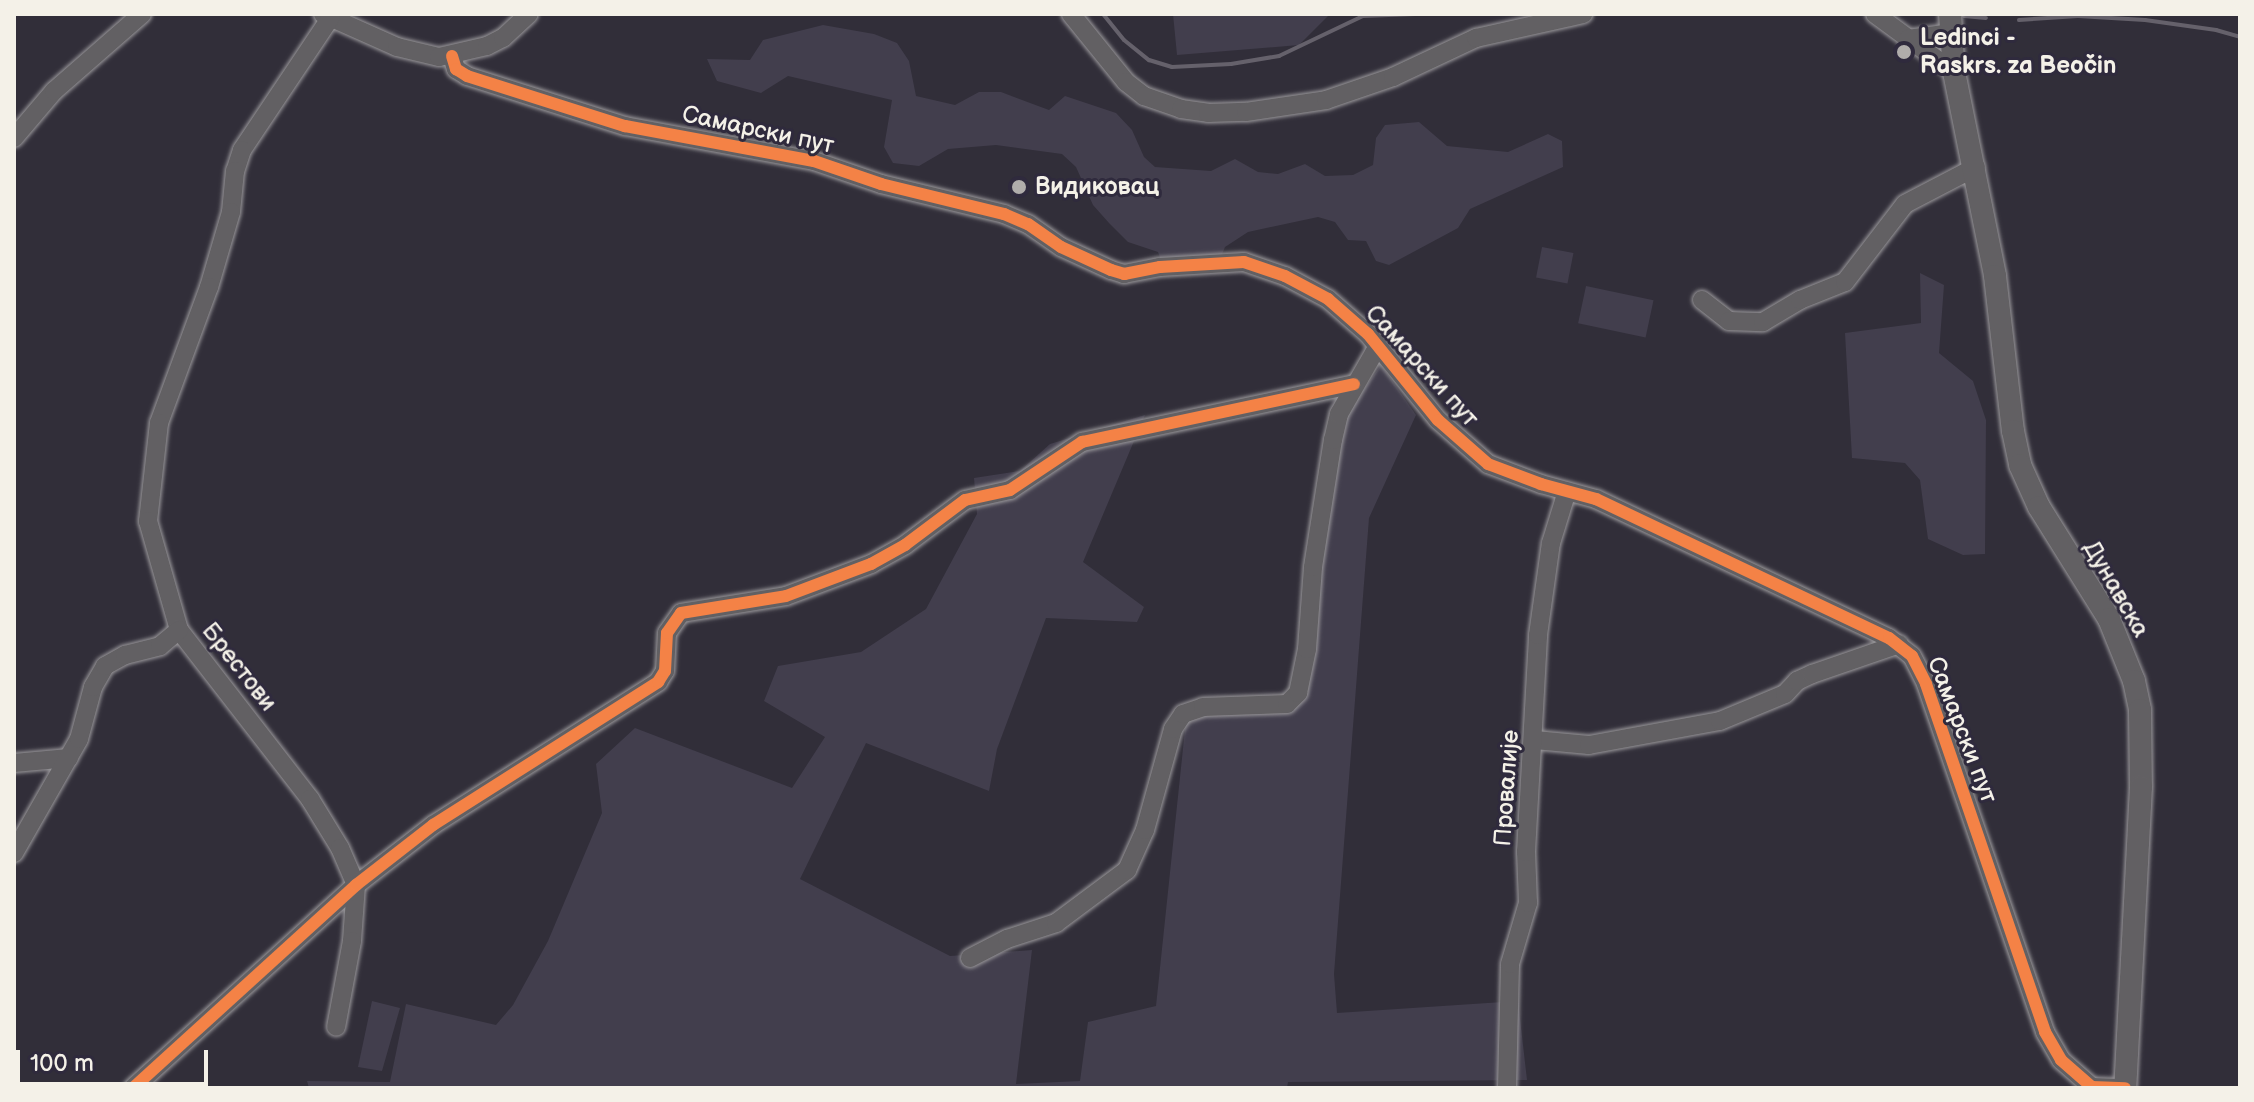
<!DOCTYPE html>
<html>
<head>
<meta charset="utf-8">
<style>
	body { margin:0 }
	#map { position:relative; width:2254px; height:1102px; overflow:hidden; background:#312e39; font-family:"Balsamiq Sans",sans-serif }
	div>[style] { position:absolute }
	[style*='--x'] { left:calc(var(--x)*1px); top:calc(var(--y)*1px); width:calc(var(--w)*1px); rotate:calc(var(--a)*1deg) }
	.green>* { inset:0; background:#423e4d; transform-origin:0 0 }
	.stream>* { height:4px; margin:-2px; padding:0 2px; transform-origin:2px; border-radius:2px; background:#65616b }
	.roads { filter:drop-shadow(0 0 2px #9a989b) drop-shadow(0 0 2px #9a989b) }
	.minor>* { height:18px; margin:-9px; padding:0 9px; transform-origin:9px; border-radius:9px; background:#626063 }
	.major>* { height:22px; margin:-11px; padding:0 11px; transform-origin:11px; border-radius:11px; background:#626063 }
	.cycleway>* { height:12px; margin:-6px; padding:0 6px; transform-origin:6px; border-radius:6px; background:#f48246 }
	.dots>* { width:22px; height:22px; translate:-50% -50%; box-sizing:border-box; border:4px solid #2f2a3d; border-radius:50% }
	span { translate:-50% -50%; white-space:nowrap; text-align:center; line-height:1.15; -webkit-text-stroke:6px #2f2a3d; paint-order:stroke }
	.poi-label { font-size:24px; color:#f4f1e8; font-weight:700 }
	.left { translate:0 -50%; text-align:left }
	.street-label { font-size:24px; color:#f4f1e8 }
	.frame { position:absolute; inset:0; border:16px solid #f4f1e8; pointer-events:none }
	.scale { position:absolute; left:16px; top:1050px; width:192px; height:36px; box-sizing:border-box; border:4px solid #f4f1e8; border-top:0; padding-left:10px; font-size:24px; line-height:28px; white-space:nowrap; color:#f4f1e8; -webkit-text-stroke:6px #2f2a3d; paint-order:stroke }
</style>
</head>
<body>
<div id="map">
	<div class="green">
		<div style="clip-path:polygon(1173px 14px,1330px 14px,1299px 45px,1177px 55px)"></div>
		<div style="clip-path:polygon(823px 25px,874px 34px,897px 43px,909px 61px,916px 96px,955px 105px,979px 92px,1001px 92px,1049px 110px,1065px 96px,1116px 113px,1132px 130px,1144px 157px,1155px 167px,1211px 171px,1235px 159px,1258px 172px,1278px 174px,1305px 164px,1325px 176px,1353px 175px,1373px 165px,1376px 138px,1385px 125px,1419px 122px,1447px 146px,1508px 152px,1548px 134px,1562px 141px,1563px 167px,1470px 209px,1458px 228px,1389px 265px,1376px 261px,1366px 241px,1348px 240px,1335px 222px,1318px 217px,1248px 232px,1225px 247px,1220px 259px,1161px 260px,1158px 252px,1128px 242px,1109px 223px,1093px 205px,1076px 167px,1062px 154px,996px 145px,948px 149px,919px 166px,893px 163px,884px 147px,892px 100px,788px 76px,761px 93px,717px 81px,707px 59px,750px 60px,763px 40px)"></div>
		<div style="left:1542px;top:247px;width:32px;height:31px;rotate:11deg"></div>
		<div style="clip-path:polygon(1920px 273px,1944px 285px,1939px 353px,1973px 381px,1986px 420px,1985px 554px,1963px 555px,1928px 539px,1920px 480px,1905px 463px,1852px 458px,1845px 333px,1921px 323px)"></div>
		<div style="left:1586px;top:286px;width:69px;height:38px;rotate:12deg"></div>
		<div style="clip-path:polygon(1381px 365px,1416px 415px,1369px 518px,1334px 974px,1337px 1013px,1518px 1001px,1527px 1080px,1288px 1082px,1287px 1088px,309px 1088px,307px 1081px,390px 1082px,406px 1004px,496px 1025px,513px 1005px,548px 941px,602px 813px,596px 764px,635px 728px,792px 788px,825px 737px,764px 701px,778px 666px,861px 652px,926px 609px,977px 514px,974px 478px,1020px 471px,1050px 444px,1145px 415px,1083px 562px,1144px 607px,1137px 622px,1046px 618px,997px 749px,989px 791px,866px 743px,800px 879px,950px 956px,1032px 950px,1016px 1084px,1080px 1081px,1088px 1022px,1156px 1006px,1186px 720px,1289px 700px,1342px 421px)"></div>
		<div style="clip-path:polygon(372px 1001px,400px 1008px,382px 1071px,358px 1067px)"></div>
	</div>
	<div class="stream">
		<div style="--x:1103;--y:14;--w:33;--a:51"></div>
		<div style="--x:1124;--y:40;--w:32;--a:39"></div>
		<div style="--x:1149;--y:60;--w:24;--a:17"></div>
		<div style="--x:1172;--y:67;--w:59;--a:-2.9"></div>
		<div style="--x:1231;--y:64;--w:49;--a:-9.5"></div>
		<div style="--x:1279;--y:56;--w:93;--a:-25.5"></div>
		<div style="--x:1363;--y:16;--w:52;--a:-2.2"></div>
		<div style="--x:1964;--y:16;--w:22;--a:5"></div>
		<div style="--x:2019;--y:20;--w:59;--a:-3.9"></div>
		<div style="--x:2078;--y:16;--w:67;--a:3.4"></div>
		<div style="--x:2145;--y:20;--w:72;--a:8"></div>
		<div style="--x:2216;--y:30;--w:25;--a:16"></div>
	</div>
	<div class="roads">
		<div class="minor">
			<div style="--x:323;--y:14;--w:81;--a:24"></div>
			<div style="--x:397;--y:47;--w:43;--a:13.4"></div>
			<div style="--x:439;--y:57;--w:49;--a:-12.9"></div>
			<div style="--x:487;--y:46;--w:18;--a:-27"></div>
			<div style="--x:503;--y:38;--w:35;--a:-43"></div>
			<div style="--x:1071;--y:14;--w:87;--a:51"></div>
			<div style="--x:1126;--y:82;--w:23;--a:38"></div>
			<div style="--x:1144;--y:96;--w:39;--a:19"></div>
			<div style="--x:1181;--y:109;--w:27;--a:8"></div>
			<div style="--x:1208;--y:113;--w:38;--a:-2"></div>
			<div style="--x:1246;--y:112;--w:81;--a:-8.5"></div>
			<div style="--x:1326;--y:100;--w:71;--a:-18.9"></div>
			<div style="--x:1393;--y:77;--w:92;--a:-25.2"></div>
			<div style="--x:1476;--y:38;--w:110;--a:-12.6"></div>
			<div style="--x:1875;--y:14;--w:98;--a:36.3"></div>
			<div style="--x:331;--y:17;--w:160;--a:123.8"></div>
			<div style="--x:242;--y:150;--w:22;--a:108"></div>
			<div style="--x:235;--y:171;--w:41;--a:95.6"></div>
			<div style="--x:231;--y:212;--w:78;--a:106.3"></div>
			<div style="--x:209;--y:287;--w:145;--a:110.2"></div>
			<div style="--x:159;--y:423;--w:99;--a:96.4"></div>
			<div style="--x:148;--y:521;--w:113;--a:74.1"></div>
			<div style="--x:179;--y:630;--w:214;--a:52.2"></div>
			<div style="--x:310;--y:799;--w:57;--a:58.5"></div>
			<div style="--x:340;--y:848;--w:40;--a:66.6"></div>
			<div style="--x:356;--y:885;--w:56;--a:94.1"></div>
			<div style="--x:352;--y:941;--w:87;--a:100.5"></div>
			<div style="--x:1908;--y:39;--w:42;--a:-8.1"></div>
			<div style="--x:452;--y:56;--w:14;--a:73"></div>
			<div style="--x:456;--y:69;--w:13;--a:32"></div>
			<div style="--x:467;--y:76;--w:166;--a:17.6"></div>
			<div style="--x:625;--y:126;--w:192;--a:10.5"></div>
			<div style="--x:814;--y:161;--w:71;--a:18.9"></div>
			<div style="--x:881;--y:184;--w:127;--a:13.7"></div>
			<div style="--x:1004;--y:214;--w:26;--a:23"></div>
			<div style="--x:1028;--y:224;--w:40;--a:34.9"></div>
			<div style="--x:1061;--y:247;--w:55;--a:24.7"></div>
			<div style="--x:1111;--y:270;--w:14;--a:17"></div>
			<div style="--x:1124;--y:274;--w:37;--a:-11"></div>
			<div style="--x:1160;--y:267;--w:84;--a:-3.4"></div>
			<div style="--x:1244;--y:262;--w:43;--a:18.9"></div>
			<div style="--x:1285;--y:276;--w:49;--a:28.1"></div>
			<div style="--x:1328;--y:299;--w:53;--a:41.2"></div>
			<div style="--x:1368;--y:334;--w:111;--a:50.9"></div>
			<div style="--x:1438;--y:420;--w:67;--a:41.3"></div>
			<div style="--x:1488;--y:464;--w:57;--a:20.7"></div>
			<div style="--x:1541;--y:484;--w:57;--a:15.3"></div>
			<div style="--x:1596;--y:499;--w:324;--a:25.4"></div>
			<div style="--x:1889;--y:638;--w:29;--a:38"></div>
			<div style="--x:1912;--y:656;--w:31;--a:63"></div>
			<div style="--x:1926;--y:684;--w:368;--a:71.1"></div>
			<div style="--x:2045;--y:1032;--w:32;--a:60"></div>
			<div style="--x:2061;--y:1060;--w:41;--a:41.1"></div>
			<div style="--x:2092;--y:1087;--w:33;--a:2"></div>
			<div style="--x:14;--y:138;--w:62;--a:-49.6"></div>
			<div style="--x:54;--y:91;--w:117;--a:-41.2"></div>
			<div style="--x:1702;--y:300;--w:34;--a:38"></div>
			<div style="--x:1729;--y:321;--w:34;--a:2"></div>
			<div style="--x:1763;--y:322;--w:43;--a:-30.7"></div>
			<div style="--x:1800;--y:300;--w:48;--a:-21.8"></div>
			<div style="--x:1845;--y:282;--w:98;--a:-52.4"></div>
			<div style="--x:1905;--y:204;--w:80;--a:-27.5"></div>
			<div style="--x:1535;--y:740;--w:54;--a:5.3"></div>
			<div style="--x:1589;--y:745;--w:133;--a:-10.4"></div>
			<div style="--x:1720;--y:721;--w:70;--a:-22.6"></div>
			<div style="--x:1785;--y:694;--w:18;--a:-47"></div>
			<div style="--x:1797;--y:681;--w:17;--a:-25"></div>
			<div style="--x:1812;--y:674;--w:92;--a:-19"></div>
			<div style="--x:14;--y:763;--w:55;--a:-5.2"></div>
			<div style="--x:14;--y:853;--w:131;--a:-60.3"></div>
			<div style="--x:79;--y:739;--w:54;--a:-74.9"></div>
			<div style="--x:93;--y:687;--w:24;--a:-60"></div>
			<div style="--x:105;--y:666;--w:23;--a:-29"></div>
			<div style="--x:125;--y:655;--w:36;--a:-14"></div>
			<div style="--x:160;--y:646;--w:25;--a:-40"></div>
			<div style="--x:970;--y:958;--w:42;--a:-27.2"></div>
			<div style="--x:1007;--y:939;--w:52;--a:-18.1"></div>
			<div style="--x:1056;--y:923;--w:89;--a:-36.7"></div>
			<div style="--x:1127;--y:870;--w:44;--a:-65.8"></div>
			<div style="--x:1145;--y:830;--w:105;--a:-74.5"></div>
			<div style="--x:1173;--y:729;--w:18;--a:-56"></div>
			<div style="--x:1183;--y:714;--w:21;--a:-19"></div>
			<div style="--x:1203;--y:707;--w:84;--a:-2"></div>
			<div style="--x:1287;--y:704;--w:16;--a:-45"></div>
			<div style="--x:1298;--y:693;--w:45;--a:-78.4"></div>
			<div style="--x:1307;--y:649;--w:82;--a:-85.8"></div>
			<div style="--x:1313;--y:567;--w:129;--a:-81.1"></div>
			<div style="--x:1333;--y:440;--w:27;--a:-77"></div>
			<div style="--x:1339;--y:414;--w:78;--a:-60.2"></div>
			<div style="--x:133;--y:1088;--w:302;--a:-42.3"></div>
			<div style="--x:356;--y:885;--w:98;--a:-37.9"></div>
			<div style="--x:433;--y:825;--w:267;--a:-32.4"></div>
			<div style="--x:658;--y:682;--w:13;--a:-58"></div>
			<div style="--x:665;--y:671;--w:38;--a:-87"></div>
			<div style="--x:667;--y:633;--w:24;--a:-55"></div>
			<div style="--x:681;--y:613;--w:106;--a:-9.2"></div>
			<div style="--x:786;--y:596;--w:91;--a:-20.6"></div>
			<div style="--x:871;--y:564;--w:39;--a:-29"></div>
			<div style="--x:905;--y:545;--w:75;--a:-36.9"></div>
			<div style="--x:965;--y:500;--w:46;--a:-12.5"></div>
			<div style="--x:1010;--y:490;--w:87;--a:-33.7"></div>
			<div style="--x:1082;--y:442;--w:278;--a:-12"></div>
			<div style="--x:1507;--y:1088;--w:124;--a:-88.6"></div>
			<div style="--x:1510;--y:964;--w:64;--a:-73.6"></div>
			<div style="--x:1528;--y:903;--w:51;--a:-92.2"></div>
			<div style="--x:1526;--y:852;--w:217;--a:-86.8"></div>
			<div style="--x:1538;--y:635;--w:93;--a:-82"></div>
			<div style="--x:1551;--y:543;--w:54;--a:-72.9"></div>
		</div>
		<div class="major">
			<div style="--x:1950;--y:14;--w:58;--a:86.1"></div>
			<div style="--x:1954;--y:72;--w:208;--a:78.6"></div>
			<div style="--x:1995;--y:276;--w:156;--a:83.4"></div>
			<div style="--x:2013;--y:431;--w:35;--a:78"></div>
			<div style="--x:2020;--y:465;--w:46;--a:65.7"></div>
			<div style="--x:2039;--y:507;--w:132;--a:58"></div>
			<div style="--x:2109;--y:619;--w:67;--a:68"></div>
			<div style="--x:2134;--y:681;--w:30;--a:78"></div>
			<div style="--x:2140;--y:710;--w:77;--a:89.3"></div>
			<div style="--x:2141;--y:787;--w:301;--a:93"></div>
		</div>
	</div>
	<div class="cycleway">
		<div style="--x:452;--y:56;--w:14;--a:73"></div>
		<div style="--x:456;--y:69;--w:13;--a:32"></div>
		<div style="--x:467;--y:76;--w:166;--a:17.6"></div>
		<div style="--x:625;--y:126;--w:192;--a:10.5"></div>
		<div style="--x:814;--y:161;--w:71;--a:18.9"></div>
		<div style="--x:881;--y:184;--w:127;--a:13.7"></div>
		<div style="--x:1004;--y:214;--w:26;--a:23"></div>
		<div style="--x:1028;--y:224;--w:40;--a:34.9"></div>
		<div style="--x:1061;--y:247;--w:55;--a:24.7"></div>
		<div style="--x:1111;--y:270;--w:14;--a:17"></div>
		<div style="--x:1124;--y:274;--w:37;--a:-11"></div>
		<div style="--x:1160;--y:267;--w:84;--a:-3.4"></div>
		<div style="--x:1244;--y:262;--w:43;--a:18.9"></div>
		<div style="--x:1285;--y:276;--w:49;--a:28.1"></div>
		<div style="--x:1328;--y:299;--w:53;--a:41.2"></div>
		<div style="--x:1368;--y:334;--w:111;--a:50.9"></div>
		<div style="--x:1438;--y:420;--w:67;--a:41.3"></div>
		<div style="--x:1488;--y:464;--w:57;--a:20.7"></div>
		<div style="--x:1541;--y:484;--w:57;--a:15.3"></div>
		<div style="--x:1596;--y:499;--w:324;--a:25.4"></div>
		<div style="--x:1889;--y:638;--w:29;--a:38"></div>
		<div style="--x:1912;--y:656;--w:31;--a:63"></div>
		<div style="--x:1926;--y:684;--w:368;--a:71.1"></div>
		<div style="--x:2045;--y:1032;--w:32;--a:60"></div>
		<div style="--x:2061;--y:1060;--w:41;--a:41.1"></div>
		<div style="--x:2092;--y:1087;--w:33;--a:2"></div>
		<div style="--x:133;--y:1088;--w:302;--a:-42.3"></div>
		<div style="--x:356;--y:885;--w:98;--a:-37.9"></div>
		<div style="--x:433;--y:825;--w:267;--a:-32.4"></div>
		<div style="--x:658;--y:682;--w:13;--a:-58"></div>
		<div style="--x:665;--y:671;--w:38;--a:-87"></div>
		<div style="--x:667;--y:633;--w:24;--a:-55"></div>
		<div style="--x:681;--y:613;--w:106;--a:-9.2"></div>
		<div style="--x:786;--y:596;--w:91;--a:-20.6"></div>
		<div style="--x:871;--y:564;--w:39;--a:-29"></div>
		<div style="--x:905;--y:545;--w:75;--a:-36.9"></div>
		<div style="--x:965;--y:500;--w:46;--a:-12.5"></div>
		<div style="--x:1010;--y:490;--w:87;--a:-33.7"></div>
		<div style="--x:1082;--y:442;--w:278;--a:-12"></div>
	</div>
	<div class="dots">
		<div style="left:1904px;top:52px;background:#b0adab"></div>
		<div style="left:1019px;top:187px;background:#b0adab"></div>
	</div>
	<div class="poi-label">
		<span class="left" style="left:1920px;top:52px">Ledinci -<br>Raskrs. za Beočin</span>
		<span class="left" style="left:1035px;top:187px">Видиковац</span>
	</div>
	<div class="street-label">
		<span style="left:758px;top:130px;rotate:12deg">Самарски пут</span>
		<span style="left:1422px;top:366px;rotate:48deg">Самарски пут</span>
		<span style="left:2116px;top:589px;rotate:60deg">Дунавска</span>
		<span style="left:239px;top:667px;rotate:52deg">Брестови</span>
		<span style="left:1962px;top:730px;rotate:69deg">Самарски пут</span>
		<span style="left:1507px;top:788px;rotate:-86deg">Провалије</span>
	</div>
	<div class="frame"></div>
	<div class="scale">100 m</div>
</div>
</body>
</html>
